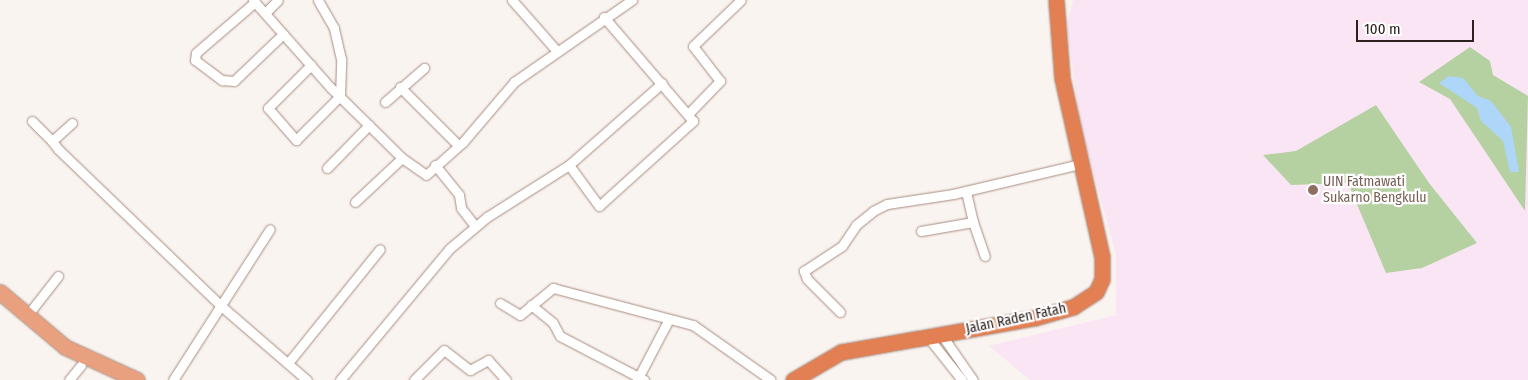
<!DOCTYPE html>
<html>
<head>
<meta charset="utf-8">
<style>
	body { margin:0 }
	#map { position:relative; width:1528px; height:380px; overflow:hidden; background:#faf4f1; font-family:"Fira Sans Condensed",sans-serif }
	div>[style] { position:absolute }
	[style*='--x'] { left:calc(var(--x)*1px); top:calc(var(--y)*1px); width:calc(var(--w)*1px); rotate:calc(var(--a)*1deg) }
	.education>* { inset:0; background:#f9e5f4 }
	.green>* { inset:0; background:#b6d1a1 }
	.water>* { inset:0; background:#aed6f8 }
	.roads { filter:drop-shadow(0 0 1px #a88c7f) drop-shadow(0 0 1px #a88c7f) }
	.minor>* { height:9px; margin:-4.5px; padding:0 4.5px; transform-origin:4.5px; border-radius:4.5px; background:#fff }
	.primary>* { height:15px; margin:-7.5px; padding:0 7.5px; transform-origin:7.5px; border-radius:7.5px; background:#e9a07f }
	.trunk>* { height:15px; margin:-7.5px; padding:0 7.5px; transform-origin:7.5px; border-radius:7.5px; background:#e28054 }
	.dots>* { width:14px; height:14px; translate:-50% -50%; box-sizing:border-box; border:2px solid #fff; border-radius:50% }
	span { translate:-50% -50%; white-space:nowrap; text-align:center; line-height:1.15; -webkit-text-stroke:4.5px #fff; paint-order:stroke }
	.education-label { font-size:14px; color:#785e54 }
	.left { translate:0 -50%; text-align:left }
	.street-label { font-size:14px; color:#2c211c }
	.scale { position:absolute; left:1356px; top:20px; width:118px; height:22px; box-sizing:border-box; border:2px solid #2c211c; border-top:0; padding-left:6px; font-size:15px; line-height:18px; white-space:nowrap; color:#2c211c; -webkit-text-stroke:4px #fff; paint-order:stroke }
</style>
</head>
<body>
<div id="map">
	<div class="education">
		<div style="clip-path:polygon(1073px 0,1528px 0,1528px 380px,1030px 380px,989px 346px,1116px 315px,1116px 254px,1080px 125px,1067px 25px)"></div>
	</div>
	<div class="green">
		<div style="clip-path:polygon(1470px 47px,1490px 61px,1493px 75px,1528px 96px,1525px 211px,1450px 99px,1419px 82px)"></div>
		<div style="clip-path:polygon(1376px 105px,1429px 183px,1477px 243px,1422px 268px,1386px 273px,1348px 183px,1291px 185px,1263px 155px,1296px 151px)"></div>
	</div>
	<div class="water">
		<div style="clip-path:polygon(1449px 76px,1463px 78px,1478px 96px,1491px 101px,1511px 127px,1519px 172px,1510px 172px,1503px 141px,1481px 121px,1477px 108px,1439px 83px)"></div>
	</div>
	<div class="roads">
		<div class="minor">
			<div style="--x:253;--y:0;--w:116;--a:48.5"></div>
			<div style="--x:330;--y:87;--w:101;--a:44.6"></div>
			<div style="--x:402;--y:158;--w:29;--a:35"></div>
			<div style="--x:426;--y:175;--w:50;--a:-41.7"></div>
			<div style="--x:463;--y:142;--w:79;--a:-49.6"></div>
			<div style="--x:514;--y:82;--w:144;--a:-34.8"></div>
			<div style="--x:512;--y:0;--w:67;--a:48.7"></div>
			<div style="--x:255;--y:2;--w:78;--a:139.2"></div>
			<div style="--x:196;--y:53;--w:7;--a:98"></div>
			<div style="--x:195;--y:60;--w:34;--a:37"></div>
			<div style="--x:222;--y:80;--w:12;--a:5"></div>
			<div style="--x:234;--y:81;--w:68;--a:-43.8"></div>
			<div style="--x:265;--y:13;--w:18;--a:-45"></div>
			<div style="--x:311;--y:65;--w:61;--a:135"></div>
			<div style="--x:268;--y:108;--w:43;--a:48.8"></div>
			<div style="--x:296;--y:140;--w:62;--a:-45"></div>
			<div style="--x:340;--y:96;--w:37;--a:-88"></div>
			<div style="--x:341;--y:59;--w:32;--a:-103"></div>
			<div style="--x:334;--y:28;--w:32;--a:-120"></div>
			<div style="--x:400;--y:87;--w:82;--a:45"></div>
			<div style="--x:385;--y:102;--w:52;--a:-41.1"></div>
			<div style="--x:689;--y:113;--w:45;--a:-45.9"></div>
			<div style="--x:720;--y:81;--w:44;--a:-127.6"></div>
			<div style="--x:693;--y:46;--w:66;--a:-43.8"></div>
			<div style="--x:32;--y:121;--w:28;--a:45"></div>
			<div style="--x:72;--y:123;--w:27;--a:138"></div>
			<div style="--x:52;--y:141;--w:10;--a:53"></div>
			<div style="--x:58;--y:149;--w:225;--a:43.9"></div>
			<div style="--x:220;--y:305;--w:115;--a:40.8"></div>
			<div style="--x:435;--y:165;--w:38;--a:51"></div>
			<div style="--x:459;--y:195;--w:13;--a:81"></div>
			<div style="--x:461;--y:208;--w:23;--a:52"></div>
			<div style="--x:569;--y:165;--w:51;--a:53.8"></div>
			<div style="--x:599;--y:206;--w:127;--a:-42.1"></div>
			<div style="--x:693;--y:121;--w:137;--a:-130.6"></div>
			<div style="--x:327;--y:168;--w:60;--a:-45.7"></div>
			<div style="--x:355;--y:202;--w:64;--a:-43.1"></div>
			<div style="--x:973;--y:222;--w:36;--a:71"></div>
			<div style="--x:921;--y:231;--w:53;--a:-9.8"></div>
			<div style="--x:973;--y:222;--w:32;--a:-103"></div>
			<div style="--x:500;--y:303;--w:23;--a:31"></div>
			<div style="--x:520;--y:315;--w:43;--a:-39.3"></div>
			<div style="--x:553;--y:288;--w:145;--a:14.8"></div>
			<div style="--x:693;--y:325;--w:95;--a:35.2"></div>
			<div style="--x:531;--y:305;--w:28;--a:39"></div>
			<div style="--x:553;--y:323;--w:15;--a:62"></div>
			<div style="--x:560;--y:336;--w:95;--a:27.6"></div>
			<div style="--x:840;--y:312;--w:47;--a:-135"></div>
			<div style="--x:807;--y:279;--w:9;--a:-111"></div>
			<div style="--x:804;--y:271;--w:45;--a:-33.3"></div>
			<div style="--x:842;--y:246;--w:25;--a:-56"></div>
			<div style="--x:856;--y:225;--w:22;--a:-39"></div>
			<div style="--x:873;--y:211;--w:16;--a:-27"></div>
			<div style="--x:887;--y:204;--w:67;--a:-8.6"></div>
			<div style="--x:953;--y:194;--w:130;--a:-13.3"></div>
			<div style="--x:26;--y:317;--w:52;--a:-52"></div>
			<div style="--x:941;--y:334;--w:56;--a:55.2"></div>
			<div style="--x:927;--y:336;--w:56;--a:51.5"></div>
			<div style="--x:288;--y:363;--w:146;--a:-51.1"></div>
			<div style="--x:69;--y:380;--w:19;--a:-51"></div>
			<div style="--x:173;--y:380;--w:179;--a:-57.3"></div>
			<div style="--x:340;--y:380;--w:170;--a:-50.2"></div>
			<div style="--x:449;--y:249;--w:50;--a:-40.1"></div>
			<div style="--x:487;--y:217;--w:97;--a:-32.4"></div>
			<div style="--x:569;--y:165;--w:124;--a:-41.4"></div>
			<div style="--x:414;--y:380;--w:42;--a:-45"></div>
			<div style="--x:444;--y:350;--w:33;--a:38"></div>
			<div style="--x:470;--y:370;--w:21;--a:-29"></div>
			<div style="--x:488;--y:360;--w:27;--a:48"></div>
			<div style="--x:637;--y:380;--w:69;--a:-62.3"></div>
		</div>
		<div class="primary">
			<div style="--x:0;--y:292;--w:85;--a:40.2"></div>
			<div style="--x:65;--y:347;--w:79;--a:24.6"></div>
		</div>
		<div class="trunk">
			<div style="--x:793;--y:380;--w:56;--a:-30.3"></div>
			<div style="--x:841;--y:352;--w:196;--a:-10"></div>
			<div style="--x:1034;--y:318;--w:41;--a:-15.8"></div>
			<div style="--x:1073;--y:307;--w:27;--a:-33"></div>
			<div style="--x:1096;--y:292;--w:14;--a:-65"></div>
			<div style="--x:1102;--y:279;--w:22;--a:-90"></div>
			<div style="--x:1102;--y:257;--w:183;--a:-102.6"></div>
			<div style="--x:1062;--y:78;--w:78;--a:-94.4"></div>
		</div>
	</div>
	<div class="dots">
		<div style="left:1313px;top:190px;background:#8d6e63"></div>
	</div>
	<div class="education-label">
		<span class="left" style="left:1323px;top:190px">UIN Fatmawati<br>Sukarno Bengkulu</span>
	</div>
	<div class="street-label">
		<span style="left:1016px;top:319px;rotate:-12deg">Jalan Raden Fatah</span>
	</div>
	<div class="scale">100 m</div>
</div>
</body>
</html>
